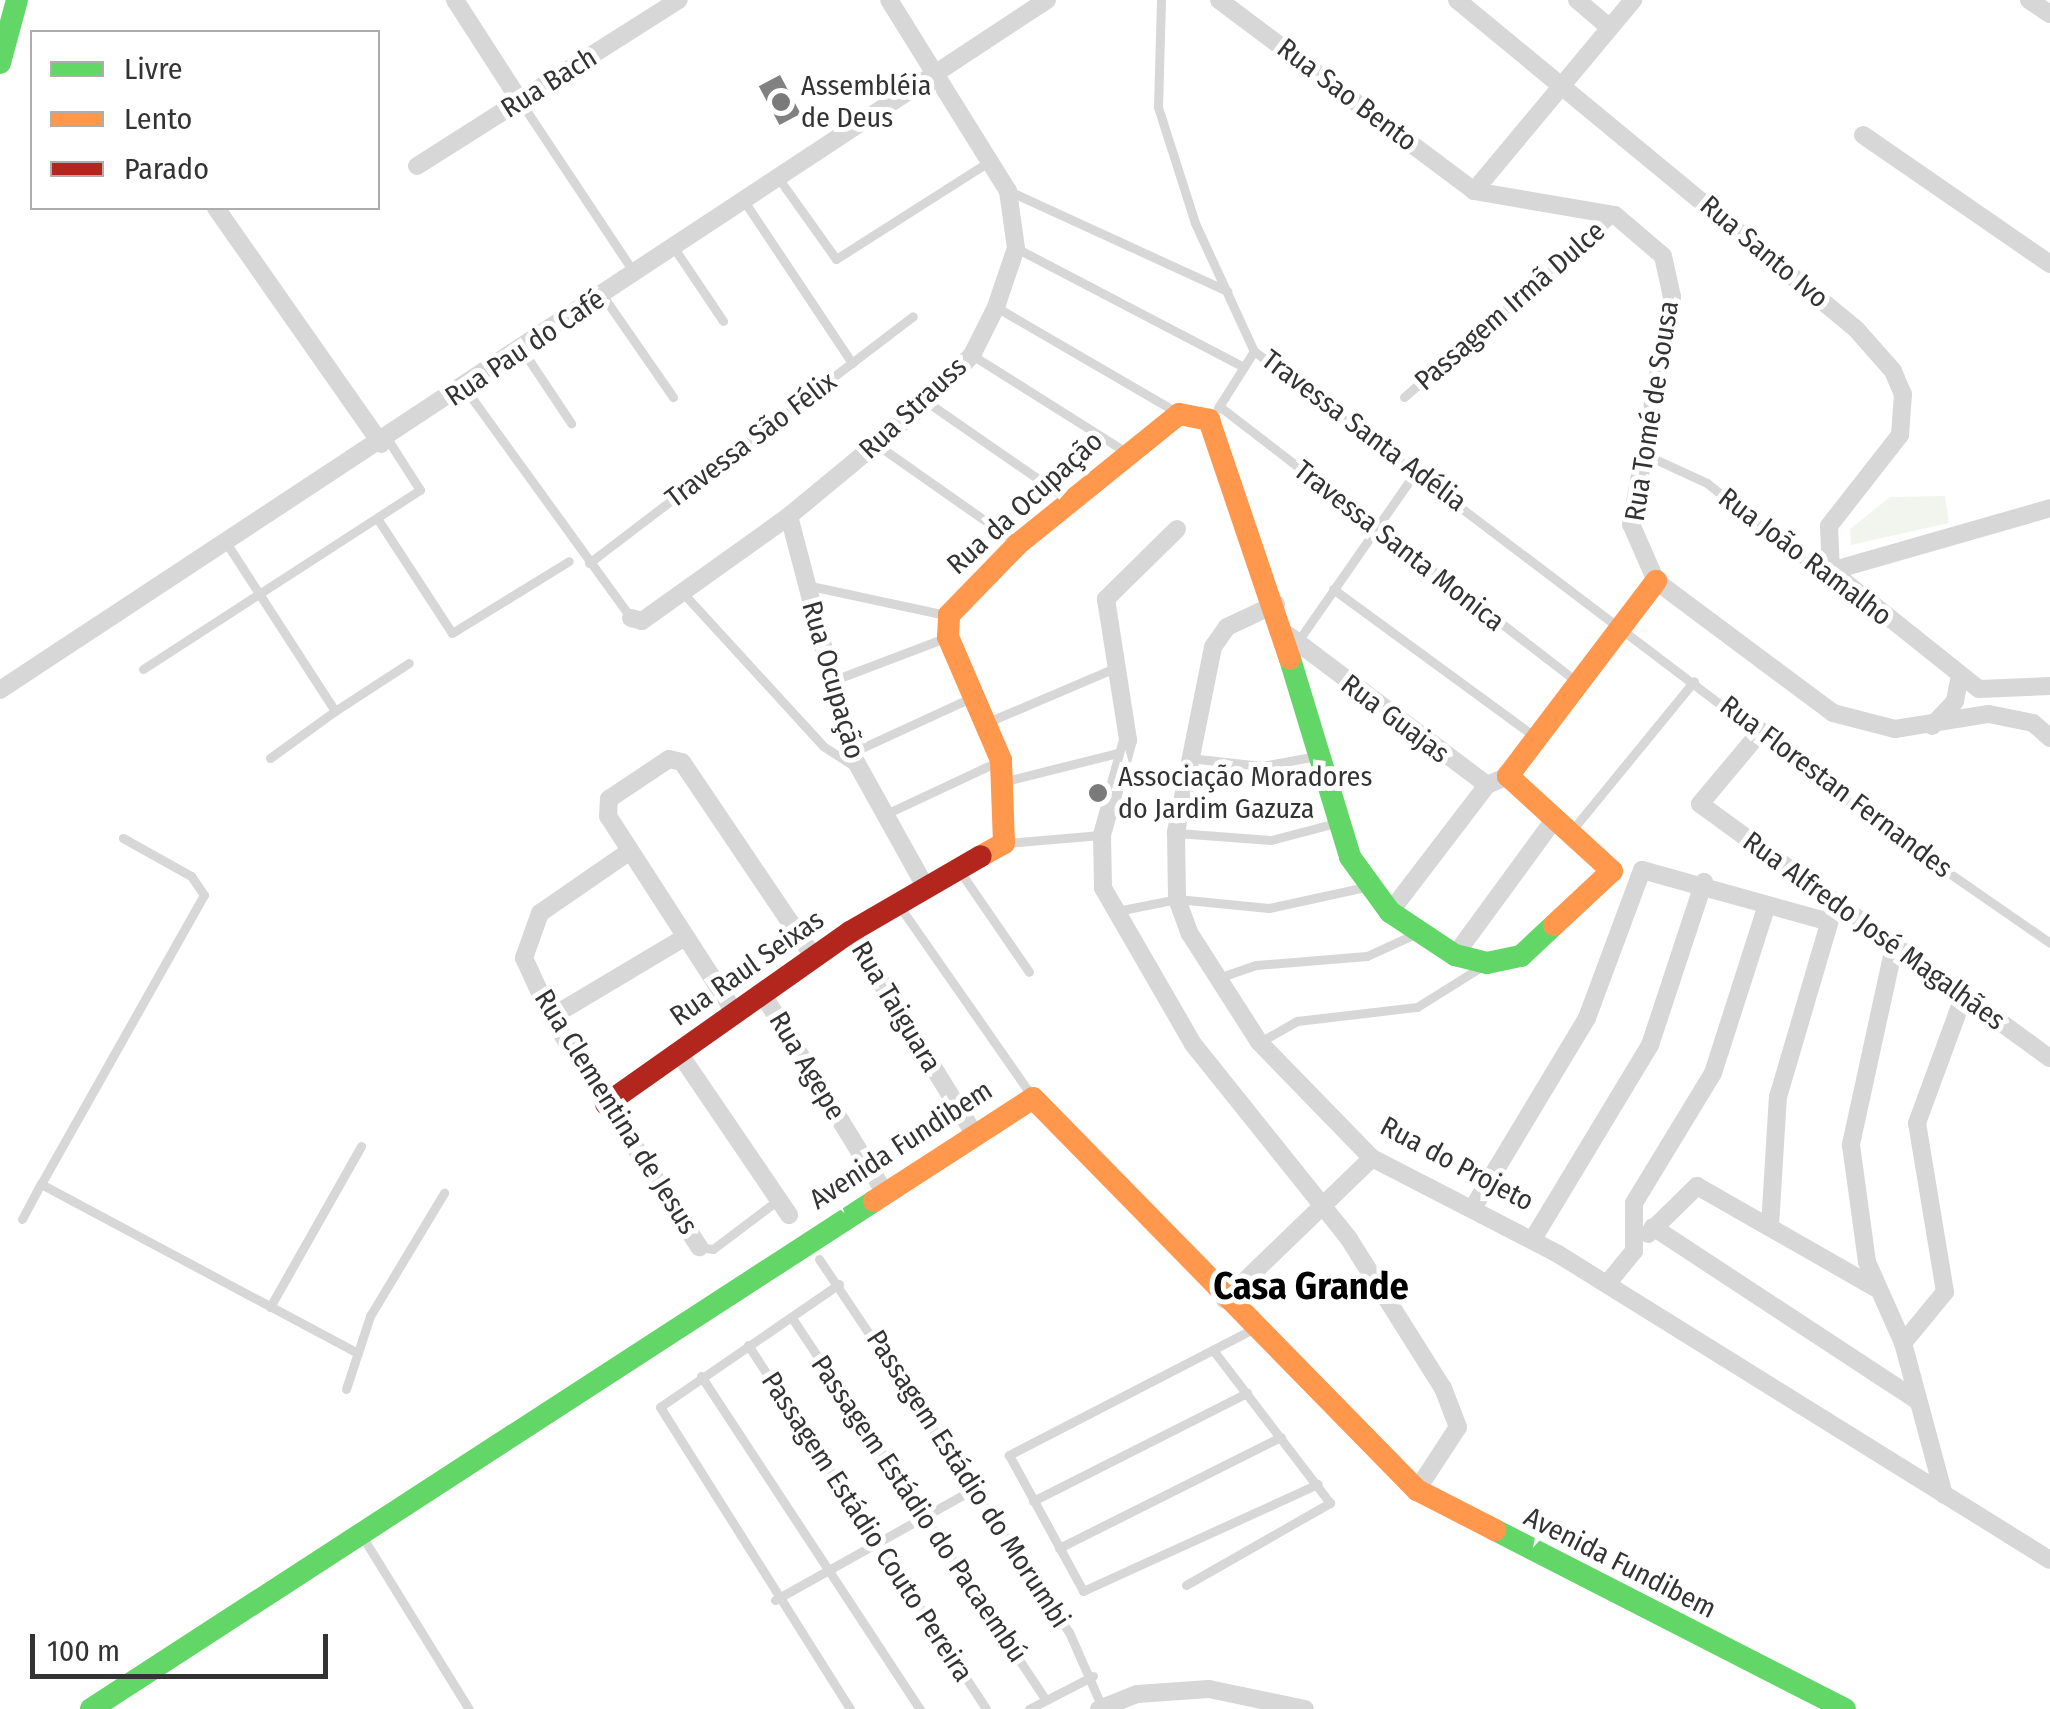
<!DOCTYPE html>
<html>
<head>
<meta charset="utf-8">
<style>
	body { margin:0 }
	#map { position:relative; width:2050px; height:1709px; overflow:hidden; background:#fff; font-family:"Fira Sans Condensed",sans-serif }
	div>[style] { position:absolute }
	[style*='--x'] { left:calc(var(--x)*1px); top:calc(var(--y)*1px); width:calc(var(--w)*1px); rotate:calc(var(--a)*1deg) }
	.green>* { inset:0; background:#f1f5ed }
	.building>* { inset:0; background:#818181; transform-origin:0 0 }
	.lane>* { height:9px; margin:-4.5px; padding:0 4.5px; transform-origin:4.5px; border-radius:4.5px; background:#d7d7d7 }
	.street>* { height:18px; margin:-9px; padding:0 9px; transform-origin:9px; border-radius:9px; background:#d7d7d7 }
	.fast>* { height:22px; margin:-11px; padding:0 11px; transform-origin:11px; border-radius:11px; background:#63d668 }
	.slow>* { height:22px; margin:-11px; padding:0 11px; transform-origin:11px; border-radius:11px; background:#ff974d }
	.jam>* { height:22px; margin:-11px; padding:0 11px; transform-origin:11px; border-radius:11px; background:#b3261e }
	.dots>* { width:28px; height:28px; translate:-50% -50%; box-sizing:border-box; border:5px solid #fff; border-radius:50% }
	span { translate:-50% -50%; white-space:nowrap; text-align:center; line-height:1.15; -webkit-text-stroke:10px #fff; paint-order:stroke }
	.street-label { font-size:28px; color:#333 }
	.poi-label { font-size:28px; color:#333 }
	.left { translate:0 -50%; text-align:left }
	.district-label { font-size:38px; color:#000; font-weight:700 }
	.legend { position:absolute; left:30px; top:30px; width:350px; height:180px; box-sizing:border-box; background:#fff; border:2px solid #adadad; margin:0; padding:12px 18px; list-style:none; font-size:30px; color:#333 }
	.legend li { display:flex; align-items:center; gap:20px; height:50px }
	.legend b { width:50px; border:2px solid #adadad }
	.scale { position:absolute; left:30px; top:1634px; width:298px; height:45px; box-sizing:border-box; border:5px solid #333; border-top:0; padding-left:12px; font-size:30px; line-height:35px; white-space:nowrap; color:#333; -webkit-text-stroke:8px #fff; paint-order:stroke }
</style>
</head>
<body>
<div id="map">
	<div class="green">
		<div style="clip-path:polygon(1945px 496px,1949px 523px,1851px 545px,1850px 529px,1890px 497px)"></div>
	</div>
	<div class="building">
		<div style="left:780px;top:75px;width:44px;height:24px;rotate:62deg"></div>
	</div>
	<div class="lane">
		<div style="--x:1161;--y:0;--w:107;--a:91.6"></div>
		<div style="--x:1158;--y:107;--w:122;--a:72.3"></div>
		<div style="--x:1195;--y:223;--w:141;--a:65.3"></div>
		<div style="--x:1254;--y:351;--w:778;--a:37.16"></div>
		<div style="--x:1874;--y:821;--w:214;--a:34.7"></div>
		<div style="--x:520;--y:101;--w:208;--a:56.4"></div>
		<div style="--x:779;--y:179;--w:98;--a:54.5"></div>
		<div style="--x:836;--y:259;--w:183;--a:-32.5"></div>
		<div style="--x:1011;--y:192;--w:238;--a:24.6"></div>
		<div style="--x:744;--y:201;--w:195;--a:56.3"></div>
		<div style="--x:674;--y:248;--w:88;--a:56.1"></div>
		<div style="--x:1016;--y:248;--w:257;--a:27.6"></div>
		<div style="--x:603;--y:296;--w:123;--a:55.3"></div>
		<div style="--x:996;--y:307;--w:207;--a:30.2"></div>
		<div style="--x:523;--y:351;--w:87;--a:56.3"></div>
		<div style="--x:972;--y:355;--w:182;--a:32.2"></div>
		<div style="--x:466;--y:390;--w:281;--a:54.1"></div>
		<div style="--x:1404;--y:397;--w:276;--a:-40.7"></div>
		<div style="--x:927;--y:402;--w:170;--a:34.7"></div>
		<div style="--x:1219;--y:406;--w:449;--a:37.6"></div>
		<div style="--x:1218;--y:408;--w:67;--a:-57.7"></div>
		<div style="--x:876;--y:444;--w:172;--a:35.1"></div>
		<div style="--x:1644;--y:454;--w:69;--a:24.7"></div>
		<div style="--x:1707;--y:483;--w:131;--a:38.8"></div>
		<div style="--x:1809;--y:565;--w:16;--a:-4"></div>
		<div style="--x:377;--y:518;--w:137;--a:56.9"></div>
		<div style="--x:452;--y:633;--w:137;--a:-31.6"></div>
		<div style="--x:227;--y:544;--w:199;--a:57.1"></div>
		<div style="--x:335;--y:711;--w:88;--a:-33"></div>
		<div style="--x:589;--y:563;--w:407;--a:-37.3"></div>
		<div style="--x:806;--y:585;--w:143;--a:12.1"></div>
		<div style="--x:1333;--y:589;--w:249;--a:36.2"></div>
		<div style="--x:683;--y:593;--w:207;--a:47.5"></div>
		<div style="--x:823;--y:746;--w:35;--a:33"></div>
		<div style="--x:1296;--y:644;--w:212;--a:-55.2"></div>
		<div style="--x:143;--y:669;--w:330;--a:-32.9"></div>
		<div style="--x:420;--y:490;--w:59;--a:-122.6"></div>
		<div style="--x:829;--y:682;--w:124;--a:-20.8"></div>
		<div style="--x:988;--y:722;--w:133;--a:-23.1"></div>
		<div style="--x:851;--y:753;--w:134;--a:-24.7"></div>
		<div style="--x:270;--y:758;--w:80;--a:-35.9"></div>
		<div style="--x:1189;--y:758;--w:73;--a:6.3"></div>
		<div style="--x:1262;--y:766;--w:56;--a:-10.3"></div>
		<div style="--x:1006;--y:781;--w:123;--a:-14.1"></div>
		<div style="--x:886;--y:814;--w:125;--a:-25.1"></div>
		<div style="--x:1573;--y:829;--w:191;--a:-50.7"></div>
		<div style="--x:1177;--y:833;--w:94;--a:4.3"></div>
		<div style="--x:1271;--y:840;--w:67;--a:-14.7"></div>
		<div style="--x:1007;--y:843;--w:94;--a:-4.9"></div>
		<div style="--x:961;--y:873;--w:120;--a:55.5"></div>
		<div style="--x:900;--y:907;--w:229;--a:55.1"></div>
		<div style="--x:1117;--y:911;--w:61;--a:-11.3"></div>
		<div style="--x:1177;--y:899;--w:92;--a:5.6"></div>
		<div style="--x:1269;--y:908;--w:98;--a:-12.3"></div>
		<div style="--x:1218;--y:978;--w:40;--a:-18.9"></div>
		<div style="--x:1256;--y:965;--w:111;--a:-4.6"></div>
		<div style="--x:1367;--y:956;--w:53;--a:-24.6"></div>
		<div style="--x:1260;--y:1042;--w:43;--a:-29.6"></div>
		<div style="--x:1297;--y:1021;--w:121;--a:-6.7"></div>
		<div style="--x:1417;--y:1007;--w:75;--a:-32"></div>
		<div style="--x:41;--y:1184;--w:332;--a:-60.6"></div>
		<div style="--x:204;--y:895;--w:23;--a:-124"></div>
		<div style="--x:191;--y:876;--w:78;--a:-150.8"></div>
		<div style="--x:22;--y:1219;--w:40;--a:-62"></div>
		<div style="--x:41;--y:1184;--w:359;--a:28.1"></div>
		<div style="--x:699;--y:1247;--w:14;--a:8"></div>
		<div style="--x:713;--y:1249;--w:81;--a:-37"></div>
		<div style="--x:819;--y:1259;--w:449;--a:56.2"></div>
		<div style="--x:1069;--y:1632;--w:82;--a:66.3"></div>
		<div style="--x:839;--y:1284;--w:217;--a:145.5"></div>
		<div style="--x:660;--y:1407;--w:357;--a:57.8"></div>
		<div style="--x:270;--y:1307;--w:185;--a:-60.5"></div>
		<div style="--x:792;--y:1318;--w:459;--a:56.4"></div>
		<div style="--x:1253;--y:1329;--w:275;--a:152.7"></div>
		<div style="--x:1009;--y:1455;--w:155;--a:61.4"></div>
		<div style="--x:1083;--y:1591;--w:258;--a:-24.5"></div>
		<div style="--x:748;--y:1345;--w:435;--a:56.8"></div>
		<div style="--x:701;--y:1376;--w:399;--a:56.7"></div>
		<div style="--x:346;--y:1389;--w:77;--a:-71.8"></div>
		<div style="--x:370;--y:1316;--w:144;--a:-59"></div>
		<div style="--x:1033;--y:1501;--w:240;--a:-26.8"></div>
		<div style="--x:362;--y:1536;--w:203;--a:58.3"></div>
		<div style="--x:1059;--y:1548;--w:248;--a:-26.6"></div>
		<div style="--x:1186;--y:1585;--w:166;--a:-29.7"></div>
		<div style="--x:1330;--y:1503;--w:193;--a:-127.4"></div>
		<div style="--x:775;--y:1600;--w:226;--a:-29.2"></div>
		<div style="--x:1029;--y:1709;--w:72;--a:-27.3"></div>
	</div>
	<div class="street">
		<div style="--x:455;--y:0;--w:120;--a:57.2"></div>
		<div style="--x:1219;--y:0;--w:319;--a:36.8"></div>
		<div style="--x:1474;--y:191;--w:143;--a:9.7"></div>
		<div style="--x:1615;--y:215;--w:63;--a:40.5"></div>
		<div style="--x:1663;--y:256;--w:42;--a:77.6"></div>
		<div style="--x:1672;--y:297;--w:231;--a:100.2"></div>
		<div style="--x:1631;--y:524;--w:62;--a:66.3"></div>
		<div style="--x:1656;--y:581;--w:221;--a:36.7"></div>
		<div style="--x:1833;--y:713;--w:64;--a:14.5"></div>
		<div style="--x:1895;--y:729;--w:95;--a:-9.1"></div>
		<div style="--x:1989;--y:714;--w:45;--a:11.6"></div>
		<div style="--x:2033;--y:723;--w:23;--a:41"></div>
		<div style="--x:1457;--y:0;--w:517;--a:39.51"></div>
		<div style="--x:1856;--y:329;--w:56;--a:48.6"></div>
		<div style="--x:1893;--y:371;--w:25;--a:67"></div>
		<div style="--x:1903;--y:394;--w:41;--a:94.2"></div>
		<div style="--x:1900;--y:435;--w:115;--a:128"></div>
		<div style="--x:1829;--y:526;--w:45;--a:87.5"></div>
		<div style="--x:1831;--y:571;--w:189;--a:38.6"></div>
		<div style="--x:1979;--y:689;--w:71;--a:-2.4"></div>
		<div style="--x:1577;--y:0;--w:43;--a:40.3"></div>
		<div style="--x:2029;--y:0;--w:25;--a:34"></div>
		<div style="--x:1863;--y:135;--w:227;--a:34.6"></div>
		<div style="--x:417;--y:166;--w:310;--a:-32.4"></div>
		<div style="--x:1474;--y:191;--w:249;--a:-50.2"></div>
		<div style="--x:216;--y:208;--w:288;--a:55"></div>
		<div style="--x:789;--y:516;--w:245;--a:75.3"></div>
		<div style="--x:851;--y:753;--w:154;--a:60.9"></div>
		<div style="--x:1177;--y:529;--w:100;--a:135.4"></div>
		<div style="--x:1106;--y:599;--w:143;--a:81.1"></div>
		<div style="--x:1128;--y:740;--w:98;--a:105.3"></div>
		<div style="--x:1102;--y:835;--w:53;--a:88.9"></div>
		<div style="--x:1103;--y:888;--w:180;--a:60"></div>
		<div style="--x:1193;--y:1044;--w:250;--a:51.3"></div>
		<div style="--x:1349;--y:1239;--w:176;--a:57.8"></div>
		<div style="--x:1443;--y:1388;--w:42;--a:69"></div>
		<div style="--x:1458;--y:1427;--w:75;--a:123.1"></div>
		<div style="--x:1831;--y:571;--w:228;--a:-16"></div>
		<div style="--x:1276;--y:604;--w:54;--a:154.9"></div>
		<div style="--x:1227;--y:627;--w:24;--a:125"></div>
		<div style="--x:1213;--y:647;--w:190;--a:101.3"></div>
		<div style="--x:1176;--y:833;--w:66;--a:89.1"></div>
		<div style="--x:1177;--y:899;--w:37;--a:70"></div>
		<div style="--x:1190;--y:934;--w:128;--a:57.4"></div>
		<div style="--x:1259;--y:1042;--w:162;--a:45.8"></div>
		<div style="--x:1372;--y:1158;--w:209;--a:27.3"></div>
		<div style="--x:1558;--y:1254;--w:579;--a:31.88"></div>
		<div style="--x:631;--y:618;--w:11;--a:15"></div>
		<div style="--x:642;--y:621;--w:181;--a:-35.5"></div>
		<div style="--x:789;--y:516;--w:179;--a:-39.6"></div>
		<div style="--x:927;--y:402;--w:65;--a:-46.2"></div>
		<div style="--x:972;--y:355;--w:54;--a:-63.4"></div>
		<div style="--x:996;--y:307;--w:62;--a:-71.3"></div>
		<div style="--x:1016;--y:248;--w:58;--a:-98"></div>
		<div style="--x:1008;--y:191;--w:225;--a:-121.9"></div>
		<div style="--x:1288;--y:635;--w:249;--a:37"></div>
		<div style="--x:1487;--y:785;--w:23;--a:-23"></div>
		<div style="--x:0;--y:690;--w:1254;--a:-33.39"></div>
		<div style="--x:1932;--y:726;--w:34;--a:-47"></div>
		<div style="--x:1955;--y:701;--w:25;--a:-79"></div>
		<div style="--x:1761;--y:731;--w:95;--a:129.9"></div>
		<div style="--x:1700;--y:804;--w:432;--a:36"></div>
		<div style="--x:630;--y:851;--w:109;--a:145.4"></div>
		<div style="--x:540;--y:913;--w:48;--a:109.6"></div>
		<div style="--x:524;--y:958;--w:65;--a:65.4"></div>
		<div style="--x:551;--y:1017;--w:274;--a:57.2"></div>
		<div style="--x:1390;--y:912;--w:160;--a:-52.6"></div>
		<div style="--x:850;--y:932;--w:235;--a:58.4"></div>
		<div style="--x:1894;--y:947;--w:203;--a:102.3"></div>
		<div style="--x:1851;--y:1145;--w:118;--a:82.2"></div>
		<div style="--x:1867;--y:1262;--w:89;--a:66"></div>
		<div style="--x:1903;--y:1343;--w:157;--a:74.9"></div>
		<div style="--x:1455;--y:955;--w:166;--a:-53.8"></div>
		<div style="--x:762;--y:993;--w:231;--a:58.4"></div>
		<div style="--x:735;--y:1013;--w:234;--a:-122.8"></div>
		<div style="--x:608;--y:816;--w:17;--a:-87"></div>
		<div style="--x:609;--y:799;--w:72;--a:-33.7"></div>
		<div style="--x:669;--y:759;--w:13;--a:13"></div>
		<div style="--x:682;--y:762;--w:236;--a:56"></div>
		<div style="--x:551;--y:1017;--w:156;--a:-30.8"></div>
		<div style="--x:679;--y:1053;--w:196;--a:55.8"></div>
		<div style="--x:1474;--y:1206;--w:219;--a:-59"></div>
		<div style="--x:1587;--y:1018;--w:158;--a:-69.6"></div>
		<div style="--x:1642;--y:870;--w:194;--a:15.5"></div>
		<div style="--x:1770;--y:1226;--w:129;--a:-86.5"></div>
		<div style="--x:1778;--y:1097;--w:192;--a:-73.6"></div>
		<div style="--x:1653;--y:1227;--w:317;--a:33.3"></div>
		<div style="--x:1648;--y:1234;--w:69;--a:-44.4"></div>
		<div style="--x:1697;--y:1186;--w:204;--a:29.7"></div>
		<div style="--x:1533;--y:1239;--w:227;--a:-58.9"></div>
		<div style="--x:1650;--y:1045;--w:172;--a:-71.7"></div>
		<div style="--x:1607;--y:1284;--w:43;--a:-50.7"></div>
		<div style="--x:1634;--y:1251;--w:48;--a:-90"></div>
		<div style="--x:1634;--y:1203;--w:152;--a:-58.7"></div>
		<div style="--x:1713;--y:1073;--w:176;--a:-72.2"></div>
		<div style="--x:1225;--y:1300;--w:204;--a:-44"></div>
		<div style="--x:1903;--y:1343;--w:66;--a:-50.5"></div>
		<div style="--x:1945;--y:1292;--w:171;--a:-99.4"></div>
		<div style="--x:1917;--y:1123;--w:133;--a:-69.8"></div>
		<div style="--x:1099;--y:1709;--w:41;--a:-21.5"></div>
		<div style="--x:1137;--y:1694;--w:72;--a:-4"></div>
		<div style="--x:1209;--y:1689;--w:98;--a:11.8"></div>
	</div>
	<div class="fast">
		<div style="--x:0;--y:63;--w:65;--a:-74.9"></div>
		<div style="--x:1290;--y:659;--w:207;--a:73.1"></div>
		<div style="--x:1350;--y:857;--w:68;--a:54"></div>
		<div style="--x:1390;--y:912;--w:78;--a:33.5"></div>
		<div style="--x:1455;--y:955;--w:33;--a:14"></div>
		<div style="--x:1487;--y:963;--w:35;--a:-12"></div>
		<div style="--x:1521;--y:956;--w:45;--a:-43.2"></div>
		<div style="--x:1495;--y:1530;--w:393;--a:27.1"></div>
		<div style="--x:91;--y:1709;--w:933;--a:-32.97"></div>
	</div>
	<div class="slow">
		<div style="--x:981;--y:856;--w:26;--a:-29"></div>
		<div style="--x:1004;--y:843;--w:83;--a:-92.1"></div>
		<div style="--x:1001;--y:760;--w:134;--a:-113.3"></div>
		<div style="--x:948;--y:637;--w:22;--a:-87"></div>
		<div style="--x:949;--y:615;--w:99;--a:-45.8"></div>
		<div style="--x:1018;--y:544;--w:207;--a:-38.9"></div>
		<div style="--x:1179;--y:414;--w:31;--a:11"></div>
		<div style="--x:1209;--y:420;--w:252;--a:71.3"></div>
		<div style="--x:1554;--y:925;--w:79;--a:-43"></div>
		<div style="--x:1612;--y:871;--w:141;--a:-137.6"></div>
		<div style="--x:1508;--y:776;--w:245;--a:-52.8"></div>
		<div style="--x:874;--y:1201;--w:189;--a:-32.9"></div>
		<div style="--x:1033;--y:1098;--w:549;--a:45.59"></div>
		<div style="--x:1417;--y:1490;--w:88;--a:27.1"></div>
	</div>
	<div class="jam">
		<div style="--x:606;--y:1104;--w:299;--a:-35.2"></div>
		<div style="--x:850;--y:932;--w:151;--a:-30.1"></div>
	</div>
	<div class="dots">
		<div style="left:781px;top:102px;background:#7a7a7a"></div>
		<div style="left:1098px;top:793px;background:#7a7a7a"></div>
	</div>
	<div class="street-label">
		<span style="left:549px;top:83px;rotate:-32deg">Rua Bach</span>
		<span style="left:1347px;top:95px;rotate:37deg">Rua Sao Bento</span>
		<span style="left:1764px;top:252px;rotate:40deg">Rua Santo Ivo</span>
		<span style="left:1510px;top:306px;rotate:-41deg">Passagem Irmã Dulce</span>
		<span style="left:525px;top:348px;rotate:-34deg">Rua Pau do Café</span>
		<span style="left:913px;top:408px;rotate:-43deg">Rua Strauss</span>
		<span style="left:1652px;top:411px;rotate:-81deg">Rua Tomé de Sousa</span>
		<span style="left:1364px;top:431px;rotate:37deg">Travessa Santa Adélia</span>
		<span style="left:751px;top:440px;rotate:-37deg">Travessa São Félix</span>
		<span style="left:1025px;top:503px;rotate:-42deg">Rua da Ocupação</span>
		<span style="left:1399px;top:546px;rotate:38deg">Travessa Santa Monica</span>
		<span style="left:1805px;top:557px;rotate:37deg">Rua João Ramalho</span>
		<span style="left:833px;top:680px;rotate:74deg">Rua Ocupação</span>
		<span style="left:1395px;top:719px;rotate:37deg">Rua Guajas</span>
		<span style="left:1836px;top:787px;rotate:37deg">Rua Florestan Fernandes</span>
		<span style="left:1874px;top:931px;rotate:36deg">Rua Alfredo José Magalhães</span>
		<span style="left:747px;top:968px;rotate:-35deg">Rua Raul Seixas</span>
		<span style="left:896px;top:1007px;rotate:59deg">Rua Taiguara</span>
		<span style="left:807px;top:1066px;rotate:59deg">Rua Agepe</span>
		<span style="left:616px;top:1112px;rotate:58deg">Rua Clementina de Jesus</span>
		<span style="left:901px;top:1145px;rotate:-33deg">Avenida Fundibem</span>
		<span style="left:1457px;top:1164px;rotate:28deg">Rua do Projeto</span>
		<span style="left:968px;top:1479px;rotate:57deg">Passagem Estádio do Morumbi</span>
		<span style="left:919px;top:1509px;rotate:56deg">Passagem Estádio do Pacaembú</span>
		<span style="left:867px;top:1527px;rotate:57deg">Passagem Estádio Couto Pereira</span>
		<span style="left:1620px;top:1563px;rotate:27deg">Avenida Fundibem</span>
	</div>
	<div class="poi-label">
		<span class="left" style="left:801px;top:102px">Assembléia<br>de Deus</span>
		<span class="left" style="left:1118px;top:793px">Associação Moradores<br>do Jardim Gazuza</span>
	</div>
	<div class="district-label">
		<span style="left:1311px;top:1287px">Casa Grande</span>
	</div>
	<ul class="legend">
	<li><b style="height:12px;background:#63d668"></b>Livre</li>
	<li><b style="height:12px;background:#ff974d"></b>Lento</li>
	<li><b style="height:12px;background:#b3261e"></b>Parado</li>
	</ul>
	<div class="scale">100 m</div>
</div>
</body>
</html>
